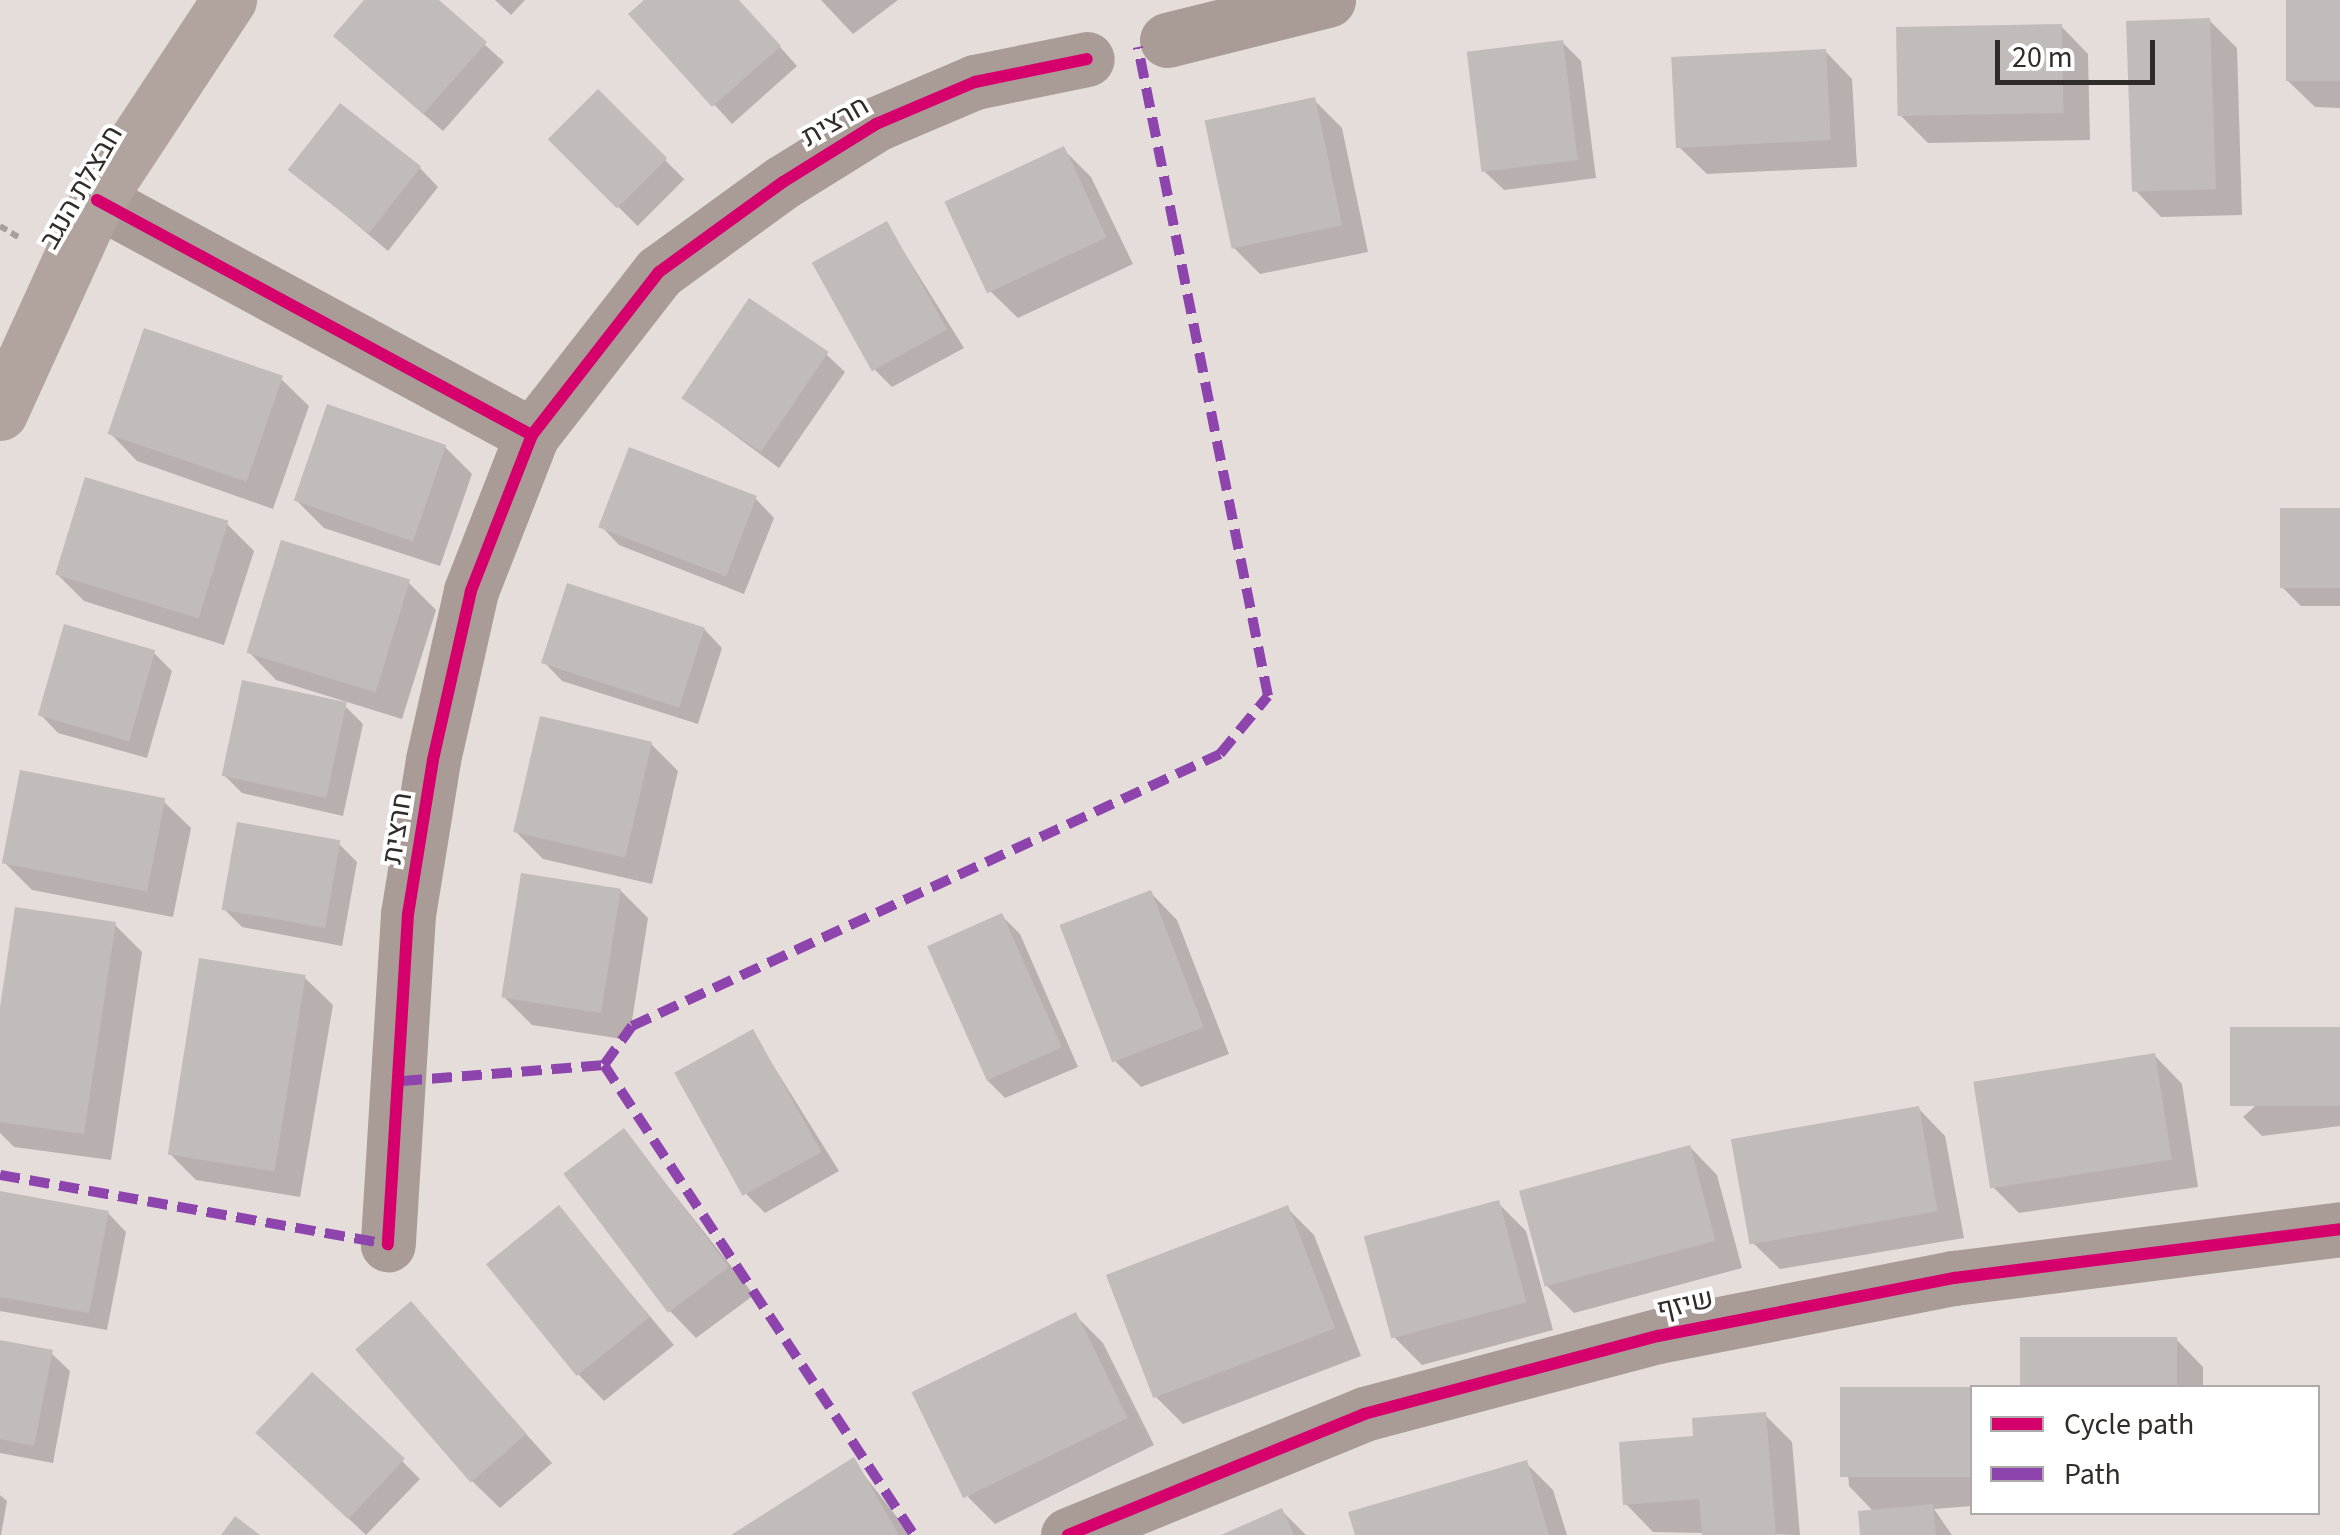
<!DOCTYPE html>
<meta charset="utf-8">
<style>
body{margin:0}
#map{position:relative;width:2340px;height:1535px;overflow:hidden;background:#e5ddda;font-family:"Source Sans 3",Heebo,sans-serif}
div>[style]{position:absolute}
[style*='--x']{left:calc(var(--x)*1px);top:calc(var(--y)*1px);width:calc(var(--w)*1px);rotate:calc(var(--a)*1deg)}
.shadow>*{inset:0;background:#0003;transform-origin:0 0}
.building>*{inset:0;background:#c1bbb9;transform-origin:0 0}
.path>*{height:6px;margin-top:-3px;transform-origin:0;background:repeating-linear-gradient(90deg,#a89e9a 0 8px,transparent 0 13px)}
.street>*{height:55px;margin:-27.5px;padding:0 27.5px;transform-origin:27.5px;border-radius:27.5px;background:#a99c97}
.secondary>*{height:55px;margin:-27.5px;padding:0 27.5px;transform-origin:27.5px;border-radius:27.5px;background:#b1a49e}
.quiet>*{height:10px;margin-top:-5px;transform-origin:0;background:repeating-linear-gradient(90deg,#8e44ad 0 20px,transparent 0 30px)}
.cycleway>*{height:12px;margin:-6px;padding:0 6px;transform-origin:6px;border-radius:6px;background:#d6006c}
span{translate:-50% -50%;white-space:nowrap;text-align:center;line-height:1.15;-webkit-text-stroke:8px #fff;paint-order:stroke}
.street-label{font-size:28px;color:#312b29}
.legend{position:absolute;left:1970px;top:1385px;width:350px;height:130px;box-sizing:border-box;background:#fff;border:2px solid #adaaa9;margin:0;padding:12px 18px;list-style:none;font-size:30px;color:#312b29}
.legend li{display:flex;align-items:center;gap:20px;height:50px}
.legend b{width:50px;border:2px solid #adaaa9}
.scale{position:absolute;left:1995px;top:40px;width:160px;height:45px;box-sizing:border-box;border:5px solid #312b29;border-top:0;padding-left:12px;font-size:30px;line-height:35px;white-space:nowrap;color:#312b29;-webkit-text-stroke:8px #fff;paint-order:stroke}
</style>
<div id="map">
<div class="shadow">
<div style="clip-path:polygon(368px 0,435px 0,504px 62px,443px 131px,355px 55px)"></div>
<div style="clip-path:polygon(495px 0,525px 0,511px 15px)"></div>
<div style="clip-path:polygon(648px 0,738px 0,797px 66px,732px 124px,632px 14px)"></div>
<div style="clip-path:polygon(821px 0,898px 0,853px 34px)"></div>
<div style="clip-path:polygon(2289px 0,2340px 0,2340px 108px,2315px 107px,2287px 80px)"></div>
<div style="clip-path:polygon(2209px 20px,2237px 48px,2242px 215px,2161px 217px,2134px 189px)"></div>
<div style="clip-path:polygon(2061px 26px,2088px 54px,2090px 140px,1928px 143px,1901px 116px)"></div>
<div style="clip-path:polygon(1562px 42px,1581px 61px,1596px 178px,1504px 190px,1485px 172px)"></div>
<div style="clip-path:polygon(1825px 51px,1852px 79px,1857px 167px,1707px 174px,1679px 147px)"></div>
<div style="left:598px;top:93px;width:122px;height:66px;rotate:45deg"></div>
<div style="clip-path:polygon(1314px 100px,1342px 128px,1368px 252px,1260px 274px,1233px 247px)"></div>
<div style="clip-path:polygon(1063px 149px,1091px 177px,1133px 264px,1018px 318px,990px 291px,948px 203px)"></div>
<div style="clip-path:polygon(420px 168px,438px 187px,388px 251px,291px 169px)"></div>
<div style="clip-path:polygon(887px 225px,964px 348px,892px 387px,874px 369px)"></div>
<div style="clip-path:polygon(826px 354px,845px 372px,779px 468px,683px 397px)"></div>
<div style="clip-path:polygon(281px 379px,309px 406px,273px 509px,137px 461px,110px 433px)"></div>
<div style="clip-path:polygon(444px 446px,472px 474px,440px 566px,324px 528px,297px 501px)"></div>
<div style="clip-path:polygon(756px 499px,774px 518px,744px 594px,619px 545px,601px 526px)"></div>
<div style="clip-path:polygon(2340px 511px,2340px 606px,2301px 606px,2282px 587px)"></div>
<div style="clip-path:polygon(226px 523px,254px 551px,224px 645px,84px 601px,56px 573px)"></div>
<div style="clip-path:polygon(408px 582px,436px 610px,402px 719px,276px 680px,249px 652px)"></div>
<div style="clip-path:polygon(704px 629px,722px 648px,698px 724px,562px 681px,544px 662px)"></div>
<div style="clip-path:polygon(153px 652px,172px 671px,147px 758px,58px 733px,40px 714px)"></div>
<div style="clip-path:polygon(345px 706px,363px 724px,343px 816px,242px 793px,223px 774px)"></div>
<div style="clip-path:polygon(651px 744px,678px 771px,652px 884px,543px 859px,515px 831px)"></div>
<div style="clip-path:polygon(163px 801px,191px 828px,173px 917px,32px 890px,4px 862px)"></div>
<div style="clip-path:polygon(338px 843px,357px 862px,342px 946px,242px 927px,223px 908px)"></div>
<div style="clip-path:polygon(620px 890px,648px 918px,629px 1040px,532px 1025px,505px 998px)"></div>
<div style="clip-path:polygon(1150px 892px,1177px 920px,1229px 1054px,1141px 1087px,1114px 1060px)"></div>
<div style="clip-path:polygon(1002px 916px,1020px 934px,1078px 1067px,1005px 1098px,986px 1079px)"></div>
<div style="clip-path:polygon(115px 925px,142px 952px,111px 1160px,14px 1147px,0 1133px,0 1024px)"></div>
<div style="clip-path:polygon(305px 978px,333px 1005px,300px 1197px,196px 1180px,169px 1153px)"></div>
<div style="clip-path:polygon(2340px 1029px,2340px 1126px,2262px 1136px,2243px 1117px)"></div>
<div style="clip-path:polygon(753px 1033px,839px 1171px,765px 1213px,747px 1195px)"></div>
<div style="clip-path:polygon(2155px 1056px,2182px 1084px,2198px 1187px,2019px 1213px,1991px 1185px)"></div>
<div style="clip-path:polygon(1918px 1108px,1945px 1136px,1964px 1238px,1780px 1269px,1752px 1242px)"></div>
<div style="clip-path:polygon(624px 1131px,754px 1295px,696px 1338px,669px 1310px)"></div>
<div style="clip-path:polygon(1690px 1147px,1717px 1175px,1742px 1268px,1574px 1313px,1546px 1285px)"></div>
<div style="clip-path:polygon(0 1193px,108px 1213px,126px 1232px,107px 1330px,0 1311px)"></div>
<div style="clip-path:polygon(1498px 1203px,1526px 1231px,1553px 1330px,1422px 1365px,1394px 1337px)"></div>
<div style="clip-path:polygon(559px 1208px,674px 1345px,604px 1401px,577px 1373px)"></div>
<div style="clip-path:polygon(1287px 1208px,1314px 1235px,1361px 1356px,1183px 1424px,1156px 1397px)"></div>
<div style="clip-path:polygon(411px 1305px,552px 1463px,500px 1508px,472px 1481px)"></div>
<div style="clip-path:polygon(1075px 1315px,1103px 1343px,1154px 1445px,995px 1524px,968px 1497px)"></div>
<div style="clip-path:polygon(2176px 1339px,2203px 1367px,2203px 1388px,2022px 1388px)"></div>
<div style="clip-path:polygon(0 1343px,51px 1353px,70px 1371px,53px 1463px,0 1453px)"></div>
<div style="clip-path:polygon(1972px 1389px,1972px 1506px,1934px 1509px,1952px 1535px,1862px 1535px,1874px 1512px,1849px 1486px,1842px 1400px)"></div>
<div style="clip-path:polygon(1765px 1415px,1792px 1442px,1800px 1535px,1653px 1532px,1626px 1504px,1696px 1438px)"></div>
<div style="clip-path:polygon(277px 1451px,402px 1461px,420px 1479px,366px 1535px)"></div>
<div style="clip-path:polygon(853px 1461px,911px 1535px,736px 1535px)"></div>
<div style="clip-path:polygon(1526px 1463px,1553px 1490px,1567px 1535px,1358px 1535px)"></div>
<div style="clip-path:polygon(0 1495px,7px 1501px,1px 1535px,0 1535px)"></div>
<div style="clip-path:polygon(1282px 1511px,1306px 1535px,1227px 1535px)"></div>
</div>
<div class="building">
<div style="clip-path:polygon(364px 0,439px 0,487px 42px,423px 114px,333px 36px)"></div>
<div style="clip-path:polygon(644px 0,739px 0,781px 46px,712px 107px,628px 14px)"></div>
<div style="left:2286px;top:0;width:54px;height:81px"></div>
<div style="left:2210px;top:18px;width:171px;height:84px;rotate:88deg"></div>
<div style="left:2062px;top:24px;width:89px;height:166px;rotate:89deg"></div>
<div style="left:1563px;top:40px;width:121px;height:97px;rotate:83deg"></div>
<div style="left:1826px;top:49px;width:91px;height:155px;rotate:87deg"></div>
<div style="left:598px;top:89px;width:98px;height:71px;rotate:45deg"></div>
<div style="left:1315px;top:97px;width:131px;height:113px;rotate:78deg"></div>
<div style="left:340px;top:103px;width:103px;height:85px;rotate:38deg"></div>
<div style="left:1064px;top:146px;width:101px;height:132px;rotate:65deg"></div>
<div style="left:887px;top:221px;width:124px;height:86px;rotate:61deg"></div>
<div style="left:749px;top:298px;width:96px;height:121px;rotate:34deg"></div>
<div style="left:144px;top:328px;width:147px;height:112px;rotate:19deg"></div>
<div style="left:327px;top:404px;width:126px;height:102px;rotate:19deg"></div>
<div style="left:629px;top:447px;width:137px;height:86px;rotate:21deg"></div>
<div style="left:85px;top:477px;width:150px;height:102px;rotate:17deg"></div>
<div style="left:2280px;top:508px;width:60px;height:80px"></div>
<div style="left:281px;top:540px;width:135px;height:118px;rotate:17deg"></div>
<div style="left:567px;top:583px;width:145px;height:84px;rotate:18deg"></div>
<div style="left:64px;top:624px;width:95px;height:95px;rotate:16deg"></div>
<div style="left:242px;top:680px;width:107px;height:98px;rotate:12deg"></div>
<div style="left:540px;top:716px;width:115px;height:119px;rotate:13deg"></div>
<div style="left:20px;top:770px;width:148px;height:95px;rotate:11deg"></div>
<div style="left:237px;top:822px;width:105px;height:89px;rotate:10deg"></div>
<div style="left:521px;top:873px;width:101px;height:126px;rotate:9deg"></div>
<div style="left:1151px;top:890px;width:147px;height:98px;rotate:69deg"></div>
<div style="clip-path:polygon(15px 907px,116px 922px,84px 1134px,0 1122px,0 1007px)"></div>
<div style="left:1002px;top:913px;width:147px;height:82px;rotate:66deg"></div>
<div style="left:199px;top:958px;width:108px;height:199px;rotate:9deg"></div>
<div style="left:2340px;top:1027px;width:79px;height:110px;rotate:90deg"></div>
<div style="left:753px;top:1029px;width:141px;height:90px;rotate:61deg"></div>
<div style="left:2155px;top:1053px;width:108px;height:184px;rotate:81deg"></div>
<div style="left:1919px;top:1106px;width:107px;height:191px;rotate:80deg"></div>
<div style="left:624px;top:1128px;width:174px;height:76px;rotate:53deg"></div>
<div style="left:1690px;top:1145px;width:99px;height:177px;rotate:75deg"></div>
<div style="clip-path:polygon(0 1191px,109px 1211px,89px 1313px,0 1297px)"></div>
<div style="left:1499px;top:1200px;width:106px;height:140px;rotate:75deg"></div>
<div style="left:559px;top:1205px;width:144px;height:94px;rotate:51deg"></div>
<div style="left:1288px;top:1205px;width:132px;height:195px;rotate:69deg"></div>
<div style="left:411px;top:1301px;width:176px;height:74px;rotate:49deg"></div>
<div style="left:1076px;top:1312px;width:118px;height:183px;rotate:64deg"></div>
<div style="left:2020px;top:1337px;width:157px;height:51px"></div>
<div style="clip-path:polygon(0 1340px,53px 1350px,34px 1446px,0 1439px)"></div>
<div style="left:312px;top:1372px;width:127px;height:83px;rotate:43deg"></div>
<div style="left:1972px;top:1387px;width:90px;height:132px;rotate:90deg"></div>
<div style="clip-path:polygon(1766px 1412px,1776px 1535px,1702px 1535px,1699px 1499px,1623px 1505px,1619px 1442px,1693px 1436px,1692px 1418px)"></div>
<div style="clip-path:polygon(854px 1457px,899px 1535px,731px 1535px)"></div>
<div style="clip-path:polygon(1527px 1460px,1549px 1535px,1355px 1535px,1348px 1512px)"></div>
<div style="clip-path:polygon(1933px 1504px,1936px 1535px,1860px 1535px,1858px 1511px)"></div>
<div style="clip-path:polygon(1282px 1508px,1294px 1535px,1221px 1535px)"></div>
<div style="clip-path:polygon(235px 1516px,260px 1535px,221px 1535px)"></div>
</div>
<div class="path">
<div style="--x:0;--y:226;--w:23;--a:31"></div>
</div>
<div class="street">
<div style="--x:1167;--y:40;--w:166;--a:-14"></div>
<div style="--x:97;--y:200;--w:494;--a:28.4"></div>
<div style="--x:532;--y:435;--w:168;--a:111.4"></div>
<div style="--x:471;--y:591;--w:173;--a:102.7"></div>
<div style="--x:433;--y:760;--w:156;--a:99.2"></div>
<div style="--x:408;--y:914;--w:331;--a:93.5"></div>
<div style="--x:532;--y:435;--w:207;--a:-52.1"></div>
<div style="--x:659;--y:272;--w:153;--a:-36"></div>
<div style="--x:783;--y:182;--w:110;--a:-31.9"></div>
<div style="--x:876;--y:124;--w:108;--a:-23"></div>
<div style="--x:975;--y:82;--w:114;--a:-11.6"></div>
<div style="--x:1068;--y:1535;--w:320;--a:-22.2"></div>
<div style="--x:1364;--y:1414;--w:304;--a:-14.9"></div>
<div style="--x:1658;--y:1336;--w:302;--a:-11.1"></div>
<div style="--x:1954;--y:1278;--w:389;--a:-7.2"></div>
</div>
<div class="secondary">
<div style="--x:0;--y:413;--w:234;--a:-65.5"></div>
<div style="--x:97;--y:200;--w:240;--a:-56.6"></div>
</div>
<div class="quiet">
<div style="--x:604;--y:1065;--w:48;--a:-54.3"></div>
<div style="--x:632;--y:1026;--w:648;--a:-24.82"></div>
<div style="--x:1220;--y:754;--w:75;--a:-50.4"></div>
<div style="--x:1268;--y:696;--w:662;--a:-101.33"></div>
<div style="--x:402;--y:1081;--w:203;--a:-4.5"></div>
<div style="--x:604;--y:1065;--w:563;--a:56.59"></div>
<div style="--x:0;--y:1175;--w:394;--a:10.1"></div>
</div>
<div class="cycleway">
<div style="--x:97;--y:200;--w:494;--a:28.4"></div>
<div style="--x:532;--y:435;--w:168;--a:111.4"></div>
<div style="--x:471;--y:591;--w:173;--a:102.7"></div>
<div style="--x:433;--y:760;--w:156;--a:99.2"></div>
<div style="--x:408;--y:914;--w:331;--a:93.5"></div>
<div style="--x:532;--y:435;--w:207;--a:-52.1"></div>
<div style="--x:659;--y:272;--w:153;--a:-36"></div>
<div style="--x:783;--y:182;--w:110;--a:-31.9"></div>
<div style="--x:876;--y:124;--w:108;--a:-23"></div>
<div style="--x:975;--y:82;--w:114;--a:-11.6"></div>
<div style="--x:1068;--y:1535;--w:320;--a:-22.2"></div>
<div style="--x:1364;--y:1414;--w:304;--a:-14.9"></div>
<div style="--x:1658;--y:1336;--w:302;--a:-11.1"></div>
<div style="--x:1954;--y:1278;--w:389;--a:-7.2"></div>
</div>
<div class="street-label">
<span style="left:835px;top:121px;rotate:-30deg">חרצית</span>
<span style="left:81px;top:187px;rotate:-60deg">חבצלת הנגב</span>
<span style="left:397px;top:828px;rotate:-81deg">חרצית</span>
<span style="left:1685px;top:1304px;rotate:-13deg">שיזף</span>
</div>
<ul class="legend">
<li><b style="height:12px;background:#d6006c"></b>Cycle path</li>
<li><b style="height:12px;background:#8e44ad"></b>Path</li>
</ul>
<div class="scale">20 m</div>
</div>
